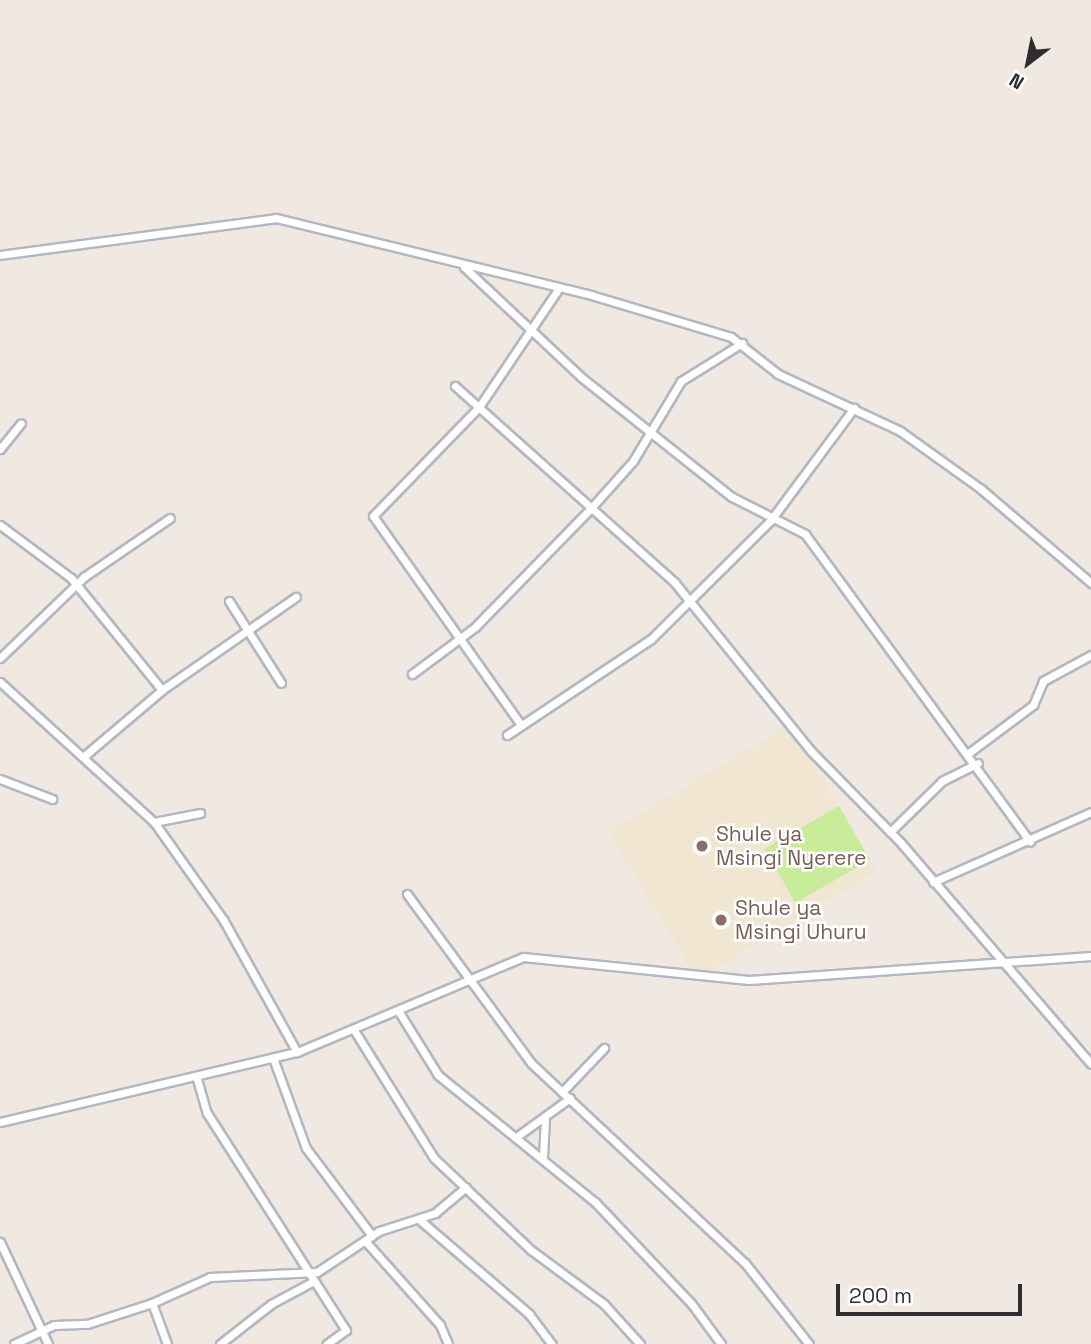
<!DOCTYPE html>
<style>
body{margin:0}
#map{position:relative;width:1091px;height:1344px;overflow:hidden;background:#efe9e1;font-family:"Space Grotesk",sans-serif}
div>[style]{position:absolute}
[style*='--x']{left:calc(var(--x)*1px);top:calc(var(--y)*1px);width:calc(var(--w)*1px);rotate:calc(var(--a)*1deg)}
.education>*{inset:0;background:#f0e6d1;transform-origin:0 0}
.pitch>*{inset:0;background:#c9ec9a;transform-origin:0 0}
.roads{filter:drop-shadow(2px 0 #b4b7c1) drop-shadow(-2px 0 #b4b7c1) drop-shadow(0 2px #b4b7c1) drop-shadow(0 -2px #b4b7c1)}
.minor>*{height:7px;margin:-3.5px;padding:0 3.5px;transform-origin:3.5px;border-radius:3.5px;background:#fff}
.dots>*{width:19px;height:19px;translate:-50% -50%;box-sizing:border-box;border:4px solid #fff;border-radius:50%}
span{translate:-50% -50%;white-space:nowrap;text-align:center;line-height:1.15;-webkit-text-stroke:5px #fff;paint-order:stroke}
.education-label{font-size:21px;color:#785e54}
.left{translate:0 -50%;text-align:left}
.north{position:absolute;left:993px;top:28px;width:70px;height:70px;-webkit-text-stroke:5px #fff;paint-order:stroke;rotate:212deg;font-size:19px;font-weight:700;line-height:28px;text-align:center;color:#2e2e2e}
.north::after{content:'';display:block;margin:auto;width:24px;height:32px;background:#2e2e2e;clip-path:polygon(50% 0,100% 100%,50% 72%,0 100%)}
.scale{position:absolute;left:836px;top:1284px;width:186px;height:32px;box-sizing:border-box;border:4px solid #2e2e2e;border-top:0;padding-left:9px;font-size:21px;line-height:24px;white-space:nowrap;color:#2e2e2e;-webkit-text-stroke:5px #fff;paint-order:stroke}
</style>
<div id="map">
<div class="education">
<div style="left:789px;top:724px;width:172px;height:210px;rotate:59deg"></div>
</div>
<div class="pitch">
<div style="left:839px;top:806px;width:62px;height:86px;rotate:60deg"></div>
</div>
<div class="roads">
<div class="minor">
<div style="--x:0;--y:255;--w:278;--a:-7.6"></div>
<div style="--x:276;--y:218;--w:324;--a:13.7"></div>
<div style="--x:591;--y:295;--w:146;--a:16.7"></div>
<div style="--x:731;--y:337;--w:60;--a:38.2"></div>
<div style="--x:778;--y:374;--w:135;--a:25"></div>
<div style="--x:900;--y:431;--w:100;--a:35.6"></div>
<div style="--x:981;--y:489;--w:145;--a:40.5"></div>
<div style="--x:464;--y:267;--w:161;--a:43.2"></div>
<div style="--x:581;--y:377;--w:193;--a:38.5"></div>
<div style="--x:732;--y:497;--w:82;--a:26.9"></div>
<div style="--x:805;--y:534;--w:381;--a:53.8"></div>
<div style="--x:455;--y:386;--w:295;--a:41.8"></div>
<div style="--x:675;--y:583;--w:216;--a:51"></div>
<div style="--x:811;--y:751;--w:129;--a:45.6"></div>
<div style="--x:901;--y:843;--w:291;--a:49.3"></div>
<div style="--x:0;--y:449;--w:33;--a:-51"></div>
<div style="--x:0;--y:525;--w:89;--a:36.7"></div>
<div style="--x:71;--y:578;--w:144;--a:50.9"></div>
<div style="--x:229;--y:601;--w:97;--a:57.6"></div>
<div style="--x:0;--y:658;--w:117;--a:-44"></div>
<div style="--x:84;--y:577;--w:104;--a:-34.5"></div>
<div style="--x:412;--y:674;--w:79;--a:-36.7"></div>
<div style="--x:475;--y:627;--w:168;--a:-45.7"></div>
<div style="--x:592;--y:507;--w:62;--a:-48.3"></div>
<div style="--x:633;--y:461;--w:93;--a:-59"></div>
<div style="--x:681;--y:381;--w:72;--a:-31.9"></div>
<div style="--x:0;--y:682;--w:208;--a:42.3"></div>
<div style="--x:154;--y:822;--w:121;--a:54.7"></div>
<div style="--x:224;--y:921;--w:150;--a:60.9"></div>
<div style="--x:521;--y:725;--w:256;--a:-125.3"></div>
<div style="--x:373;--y:516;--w:152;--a:-45.8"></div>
<div style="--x:479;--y:407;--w:143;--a:-56.1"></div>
<div style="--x:507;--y:735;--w:173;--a:-33.7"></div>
<div style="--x:651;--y:639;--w:168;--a:-44.8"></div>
<div style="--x:770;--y:521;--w:141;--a:-53.4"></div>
<div style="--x:970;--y:752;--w:79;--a:-36.7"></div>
<div style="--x:1033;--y:705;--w:26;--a:-67"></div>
<div style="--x:1043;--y:681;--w:55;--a:-28.4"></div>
<div style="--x:83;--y:757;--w:104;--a:-40.3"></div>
<div style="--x:162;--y:690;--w:163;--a:-34.8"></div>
<div style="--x:0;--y:779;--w:56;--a:21"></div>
<div style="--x:154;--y:822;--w:47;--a:-11.1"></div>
<div style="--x:890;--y:832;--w:73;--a:-44.4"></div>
<div style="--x:942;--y:781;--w:40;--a:-26.6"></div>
<div style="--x:933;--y:882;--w:173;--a:-23.9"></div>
<div style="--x:407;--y:894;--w:210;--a:53.7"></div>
<div style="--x:531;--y:1063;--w:293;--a:43.1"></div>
<div style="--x:745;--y:1263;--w:103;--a:51.7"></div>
<div style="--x:399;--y:1012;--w:74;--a:58.2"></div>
<div style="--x:438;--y:1075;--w:202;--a:39"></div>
<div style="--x:595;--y:1202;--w:139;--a:46.5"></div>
<div style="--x:691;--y:1303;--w:51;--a:53.8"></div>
<div style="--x:354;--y:1030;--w:151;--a:58"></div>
<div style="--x:434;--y:1158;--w:134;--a:43.5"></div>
<div style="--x:531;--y:1250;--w:91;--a:36.5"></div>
<div style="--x:604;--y:1304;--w:54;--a:48"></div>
<div style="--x:273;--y:1058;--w:96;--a:69.9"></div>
<div style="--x:306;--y:1148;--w:110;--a:53.1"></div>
<div style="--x:197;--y:1079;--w:35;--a:74"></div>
<div style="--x:207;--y:1113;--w:258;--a:57.4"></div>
<div style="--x:346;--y:1330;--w:24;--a:144"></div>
<div style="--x:562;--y:1092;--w:61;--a:-46.3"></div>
<div style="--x:0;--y:1122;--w:305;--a:-13.3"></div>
<div style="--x:297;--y:1052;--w:245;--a:-22.8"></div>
<div style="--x:523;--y:957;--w:227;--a:5.8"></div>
<div style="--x:749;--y:980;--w:343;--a:-4"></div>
<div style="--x:519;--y:1135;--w:63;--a:-36"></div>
<div style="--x:543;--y:1157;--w:37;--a:-87"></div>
<div style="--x:421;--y:1221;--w:143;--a:40.7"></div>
<div style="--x:529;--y:1314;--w:38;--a:53"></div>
<div style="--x:0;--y:1242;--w:113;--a:64.8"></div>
<div style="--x:367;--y:1243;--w:110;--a:48.3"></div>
<div style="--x:440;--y:1325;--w:21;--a:67"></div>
<div style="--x:152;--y:1303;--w:44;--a:69.9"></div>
<div style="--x:14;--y:1344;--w:44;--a:-25.4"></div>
<div style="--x:54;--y:1325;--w:33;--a:-2"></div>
<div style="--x:87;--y:1324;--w:68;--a:-17.9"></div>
<div style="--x:152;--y:1303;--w:64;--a:-24.1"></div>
<div style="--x:210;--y:1277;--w:107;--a:-2.7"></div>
<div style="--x:317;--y:1272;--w:74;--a:-33.5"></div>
<div style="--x:379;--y:1231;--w:59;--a:-17.8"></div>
<div style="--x:435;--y:1213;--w:40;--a:-40"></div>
<div style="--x:220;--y:1344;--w:65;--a:-38.1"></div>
<div style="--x:271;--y:1304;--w:47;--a:-28.2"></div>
</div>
</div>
<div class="dots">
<div style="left:702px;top:846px;background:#8d6e63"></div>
<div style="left:721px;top:920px;background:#8d6e63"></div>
</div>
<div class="education-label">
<span class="left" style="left:716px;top:846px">Shule ya<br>Msingi Nyerere</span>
<span class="left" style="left:735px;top:920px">Shule ya<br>Msingi Uhuru</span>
</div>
<div class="north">N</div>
<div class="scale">200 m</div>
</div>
